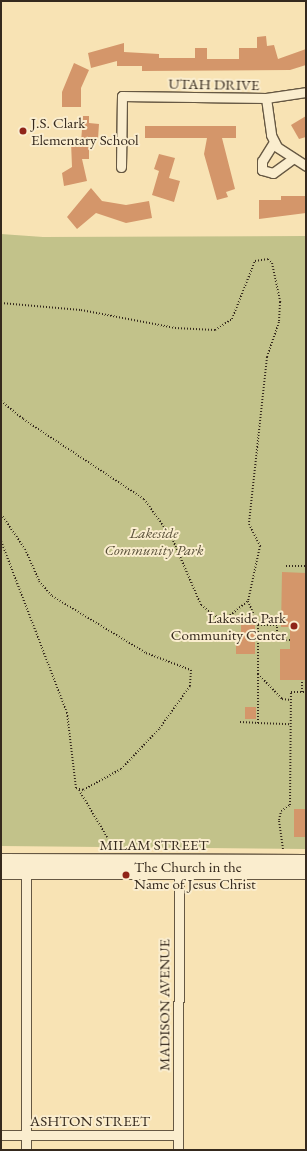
<!DOCTYPE html>
<style>
body{margin:0}
#map{position:relative;width:307px;height:1151px;overflow:hidden;background:#f8e3b4;font-family:"EB Garamond",serif}
div>[style]{position:absolute}
[style*='--x']{left:calc(var(--x)*1px);top:calc(var(--y)*1px);width:calc(var(--w)*1px);rotate:calc(var(--a)*1deg)}
.green>*{inset:0;background:#c2c28a}
.building>*{inset:0;background:#d4966a;transform-origin:0 0}
.path>*{height:2px;margin-top:-1px;transform-origin:0;background:repeating-linear-gradient(90deg,#35291d 0 1px,transparent 0 3px)}
.roads{filter:drop-shadow(1px 0 #665843) drop-shadow(-1px 0 #665843) drop-shadow(0 1px #665843) drop-shadow(0 -1px #665843)}
.street>*{height:9px;margin:-4.5px;padding:0 4.5px;transform-origin:4.5px;border-radius:4.5px;background:#faedce}
.secondary>*{height:13px;margin:-6.5px;padding:0 6.5px;transform-origin:6.5px;border-radius:6.5px;background:#faedce}
.dots>*{width:11px;height:11px;translate:-50% -50%;box-sizing:border-box;border:2px solid #faedce;border-radius:50%}
span{translate:-50% -50%;white-space:nowrap;text-align:center;line-height:1.15;-webkit-text-stroke:4px #faedce;paint-order:stroke}
.street-label{font-size:15px;color:#35291d}
.poi-label{font-size:15px;color:#35291d}
.left{translate:0 -50%;text-align:left}
.right{translate:-100% -50%;text-align:right}
.park-label{font-size:15px;color:#584f38;font-style:italic}
.frame{position:absolute;inset:0;border:2px solid #35291d;pointer-events:none}
</style>
<div id="map">
<div class="green">
<div style="clip-path:polygon(1px 234px,43px 237px,306px 236px,306px 849px,1px 846px)"></div>
</div>
<div class="building">
<div style="clip-path:polygon(266px 36px,267px 46px,274px 45px,278px 59px,306px 49px,306px 65px,290px 70px,142px 71px,142px 66px,117px 66px,117px 61px,91px 68px,88px 53px,124px 43px,124px 52px,159px 54px,159px 58px,195px 58px,195px 48px,207px 48px,207px 59px,239px 59px,239px 48px,257px 48px,257px 37px)"></div>
<div style="clip-path:polygon(74px 63px,89px 70px,81px 88px,81px 107px,62px 107px,62px 92px)"></div>
<div style="clip-path:polygon(83px 116px,89px 116px,89px 123px,99px 124px,98px 139px,89px 139px,89px 159px,82px 159px,87px 181px,64px 186px,62px 173px,72px 167px,71px 142px,81px 142px)"></div>
<div style="clip-path:polygon(306px 116px,306px 137px,299px 139px,291px 125px)"></div>
<div style="clip-path:polygon(145px 126px,236px 126px,236px 138px,222px 138px,235px 189px,226px 192px,228px 197px,217px 200px,204px 154px,207px 138px,145px 138px)"></div>
<div style="clip-path:polygon(159px 154px,175px 158px,169px 178px,180px 181px,174px 202px,152px 195px,159px 171px,154px 169px)"></div>
<div style="clip-path:polygon(91px 188px,102px 201px,126px 205px,149px 201px,152px 218px,126px 223px,96px 213px,77px 229px,67px 217px)"></div>
<div style="clip-path:polygon(281px 196px,306px 196px,306px 213px,259px 219px,259px 200px,281px 200px)"></div>
<div style="clip-path:polygon(282px 572px,306px 573px,306px 680px,280px 680px,280px 649px,290px 649px,290px 627px,281px 627px)"></div>
<div style="clip-path:polygon(241px 624px,255px 625px,255px 654px,236px 654px,236px 635px,241px 635px)"></div>
<div style="left:245px;top:707px;width:11px;height:12px"></div>
<div style="left:294px;top:809px;width:12px;height:28px"></div>
</div>
<div class="path">
<div style="--x:1;--y:303;--w:80;--a:5"></div>
<div style="--x:81;--y:310;--w:96;--a:10.8"></div>
<div style="--x:175;--y:328;--w:40;--a:2.9"></div>
<div style="--x:215;--y:330;--w:20;--a:-33"></div>
<div style="--x:232;--y:319;--w:62;--a:-68.4"></div>
<div style="--x:255;--y:261;--w:13;--a:-9"></div>
<div style="--x:268;--y:259;--w:6;--a:45"></div>
<div style="--x:272;--y:263;--w:40;--a:78"></div>
<div style="--x:280;--y:302;--w:20;--a:93"></div>
<div style="--x:279;--y:322;--w:37;--a:109"></div>
<div style="--x:267;--y:357;--w:168;--a:96.2"></div>
<div style="--x:249;--y:524;--w:25;--a:63"></div>
<div style="--x:260;--y:546;--w:56;--a:102.3"></div>
<div style="--x:248;--y:601;--w:26;--a:67"></div>
<div style="--x:1;--y:401;--w:28;--a:39"></div>
<div style="--x:23;--y:419;--w:145;--a:33.5"></div>
<div style="--x:144;--y:499;--w:48;--a:54.3"></div>
<div style="--x:172;--y:538;--w:73;--a:66.6"></div>
<div style="--x:201;--y:605;--w:26;--a:37"></div>
<div style="--x:222;--y:621;--w:35;--a:3"></div>
<div style="--x:1;--y:514;--w:42;--a:55.6"></div>
<div style="--x:25;--y:549;--w:35;--a:66"></div>
<div style="--x:39;--y:581;--w:20;--a:49"></div>
<div style="--x:52;--y:596;--w:110;--a:31.2"></div>
<div style="--x:146;--y:653;--w:48;--a:20.7"></div>
<div style="--x:191;--y:670;--w:16;--a:94"></div>
<div style="--x:190;--y:686;--w:53;--a:125.8"></div>
<div style="--x:159;--y:729;--w:55;--a:133.5"></div>
<div style="--x:121;--y:769;--w:43;--a:151.1"></div>
<div style="--x:83;--y:790;--w:7;--a:-164"></div>
<div style="--x:76;--y:788;--w:76;--a:-96.8"></div>
<div style="--x:67;--y:713;--w:184;--a:-111"></div>
<div style="--x:286;--y:566;--w:20;--a:0"></div>
<div style="--x:223;--y:621;--w:32;--a:-39"></div>
<div style="--x:290;--y:640;--w:13;--a:180"></div>
<div style="--x:277;--y:640;--w:15;--a:-90"></div>
<div style="--x:277;--y:625;--w:19;--a:180"></div>
<div style="--x:258;--y:625;--w:49;--a:90"></div>
<div style="--x:258;--y:674;--w:35;--a:46"></div>
<div style="--x:282;--y:699;--w:9;--a:6"></div>
<div style="--x:258;--y:674;--w:49;--a:90"></div>
<div style="--x:258;--y:723;--w:33;--a:2"></div>
<div style="--x:302;--y:692;--w:12;--a:-90"></div>
<div style="--x:240;--y:722;--w:18;--a:3"></div>
<div style="--x:79;--y:790;--w:55;--a:59.2"></div>
<div style="--x:283;--y:849;--w:29;--a:-98"></div>
<div style="--x:279;--y:820;--w:9;--a:-77"></div>
<div style="--x:281;--y:811;--w:11;--a:-34"></div>
<div style="--x:290;--y:805;--w:113;--a:-89.5"></div>
<div style="--x:291;--y:692;--w:15;--a:0"></div>
</div>
<div class="roads">
<div class="street">
<div style="--x:266;--y:98;--w:37;--a:82"></div>
<div style="--x:271;--y:135;--w:13;--a:63"></div>
<div style="--x:277;--y:147;--w:35;--a:33"></div>
<div style="--x:274;--y:142;--w:22;--a:122"></div>
<div style="--x:262;--y:161;--w:9;--a:90"></div>
<div style="--x:262;--y:170;--w:11;--a:15"></div>
<div style="--x:273;--y:173;--w:24;--a:-36"></div>
<div style="--x:121;--y:167;--w:71;--a:-89.2"></div>
<div style="--x:122;--y:96;--w:144;--a:0.8"></div>
<div style="--x:266;--y:98;--w:40;--a:-8.5"></div>
<div style="--x:26;--y:868;--w:282;--a:90"></div>
<div style="--x:1;--y:1135;--w:177;--a:0"></div>
<div style="--x:178;--y:1150;--w:284;--a:-89.8"></div>
</div>
<div class="secondary">
<div style="--x:1;--y:860;--w:305;--a:0.2"></div>
<div style="--x:1;--y:872;--w:305;--a:0"></div>
</div>
</div>
<div class="dots">
<div style="left:23px;top:131px;background:#8f2418"></div>
<div style="left:294px;top:626px;background:#8f2418"></div>
<div style="left:126px;top:875px;background:#8f2418"></div>
</div>
<div class="street-label">
<span style="left:214px;top:84px;rotate:1deg">UTAH DRIVE</span>
<span style="left:154px;top:845px">MILAM STREET</span>
<span style="left:164px;top:1005px;rotate:-90deg">MADISON AVENUE</span>
<span style="left:90px;top:1121px">ASHTON STREET</span>
</div>
<div class="poi-label">
<span class="left" style="left:31px;top:131px">J.S. Clark<br>Elementary School</span>
<span class="right" style="left:286px;top:626px">Lakeside Park<br>Community Center</span>
<span class="left" style="left:134px;top:875px">The Church in the<br>Name of Jesus Christ</span>
</div>
<div class="park-label">
<span style="left:154px;top:541px">Lakeside<br>Community Park</span>
</div>
<div class="frame"></div>
</div>
